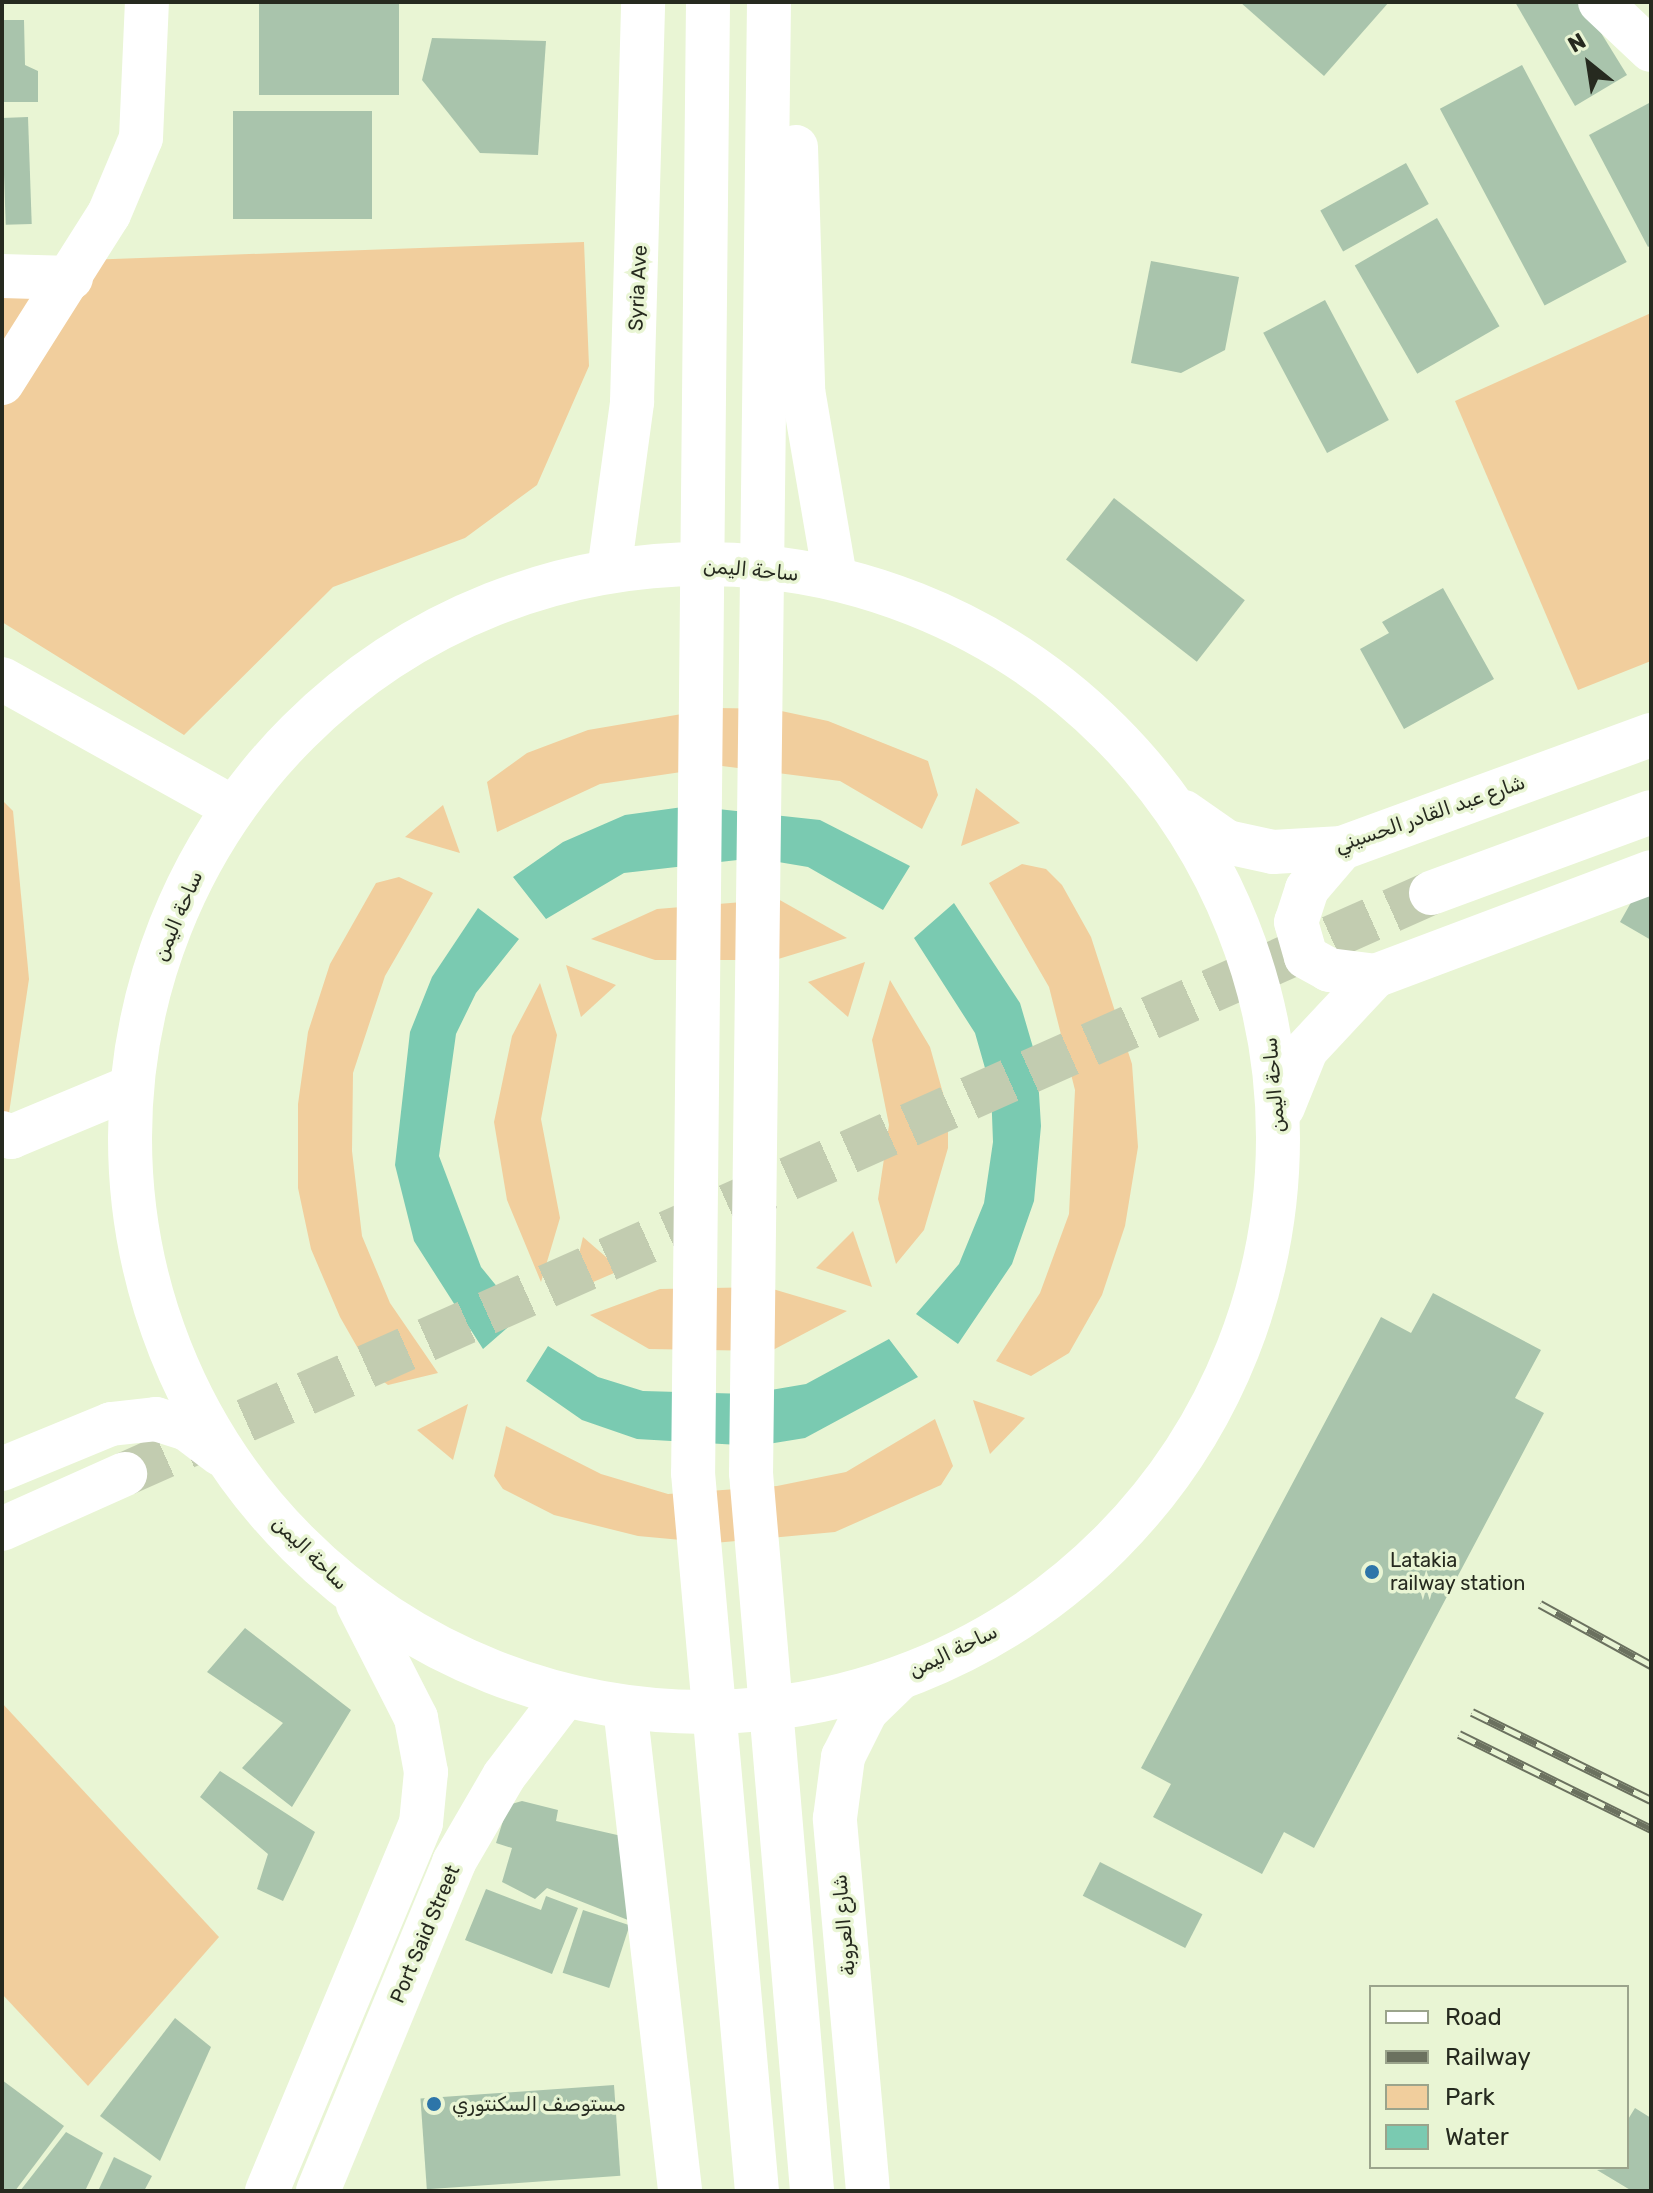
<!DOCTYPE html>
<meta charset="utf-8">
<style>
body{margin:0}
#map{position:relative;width:1653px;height:2193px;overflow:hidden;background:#e9f5d4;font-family:Rubik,Cairo,sans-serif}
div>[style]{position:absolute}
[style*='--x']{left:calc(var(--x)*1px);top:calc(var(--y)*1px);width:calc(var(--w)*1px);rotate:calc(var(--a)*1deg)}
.green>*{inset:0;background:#f1ce9d}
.water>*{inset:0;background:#7acab1}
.building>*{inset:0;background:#a9c4ac;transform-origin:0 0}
.major-tunnel>*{height:44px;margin-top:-22px;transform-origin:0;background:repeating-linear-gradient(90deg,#c2ccb0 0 44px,transparent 0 66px)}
.minor>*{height:44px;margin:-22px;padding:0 22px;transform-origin:22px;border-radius:22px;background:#fff}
.major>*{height:44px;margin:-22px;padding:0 22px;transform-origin:22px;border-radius:22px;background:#fff}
.major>.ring{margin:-22px;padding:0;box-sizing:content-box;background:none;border:44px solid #fff;border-radius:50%}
.rail>*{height:9px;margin-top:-4.5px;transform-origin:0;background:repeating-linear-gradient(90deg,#e9f5d4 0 18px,#6b715f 0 36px);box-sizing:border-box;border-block:2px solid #6b715f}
.dots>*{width:22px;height:22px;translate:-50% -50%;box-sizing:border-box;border:4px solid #e9f5d4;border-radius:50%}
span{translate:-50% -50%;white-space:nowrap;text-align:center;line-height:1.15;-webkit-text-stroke:7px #e9f5d4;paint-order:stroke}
.street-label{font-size:20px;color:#262a1f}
.poi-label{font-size:20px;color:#262a1f}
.left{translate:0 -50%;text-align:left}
.frame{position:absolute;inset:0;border:4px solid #262a1f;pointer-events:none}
.legend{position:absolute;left:1369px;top:1985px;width:260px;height:184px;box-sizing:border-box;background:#e9f5d4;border:2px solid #9ba48c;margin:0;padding:10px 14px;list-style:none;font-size:24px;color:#262a1f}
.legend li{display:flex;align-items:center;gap:16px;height:40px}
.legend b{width:40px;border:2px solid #9ba48c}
.north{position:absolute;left:1549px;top:24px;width:80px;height:80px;-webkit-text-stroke:6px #e9f5d4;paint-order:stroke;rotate:330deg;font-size:22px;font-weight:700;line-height:32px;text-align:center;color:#262a1f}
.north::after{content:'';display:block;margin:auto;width:28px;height:36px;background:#262a1f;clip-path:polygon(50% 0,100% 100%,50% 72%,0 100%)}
</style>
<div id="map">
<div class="green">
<div style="clip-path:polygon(584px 242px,589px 366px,537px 485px,465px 538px,333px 587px,184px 735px,2px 622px,2px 263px)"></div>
<div style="clip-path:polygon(1651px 313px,1651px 661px,1578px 690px,1455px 401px)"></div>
<div style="clip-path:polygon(717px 708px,772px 709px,828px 721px,928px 761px,938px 795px,922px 829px,840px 781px,722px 766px,600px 784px,497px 832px,487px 782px,527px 753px,588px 730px)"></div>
<div style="clip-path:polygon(976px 788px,1020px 823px,961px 846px)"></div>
<div style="clip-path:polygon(2px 800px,13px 811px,29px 979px,2px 1160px)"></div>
<div style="clip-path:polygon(443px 805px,460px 853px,405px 837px)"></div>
<div style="clip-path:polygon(1022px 864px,1046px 869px,1062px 885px,1091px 937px,1132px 1064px,1138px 1147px,1125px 1226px,1102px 1295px,1069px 1353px,1031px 1376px,996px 1361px,1040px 1293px,1069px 1214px,1075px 1090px,1049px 987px,989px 883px)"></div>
<div style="clip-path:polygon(399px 877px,433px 893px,385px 976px,353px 1073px,352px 1151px,362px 1236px,390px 1303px,438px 1373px,388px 1385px,372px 1373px,340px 1317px,311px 1249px,298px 1188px,298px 1104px,308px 1032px,330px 964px,376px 883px)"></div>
<div style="clip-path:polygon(778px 899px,847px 938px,775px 960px,655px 960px,591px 939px,657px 909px)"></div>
<div style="clip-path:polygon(865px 962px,848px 1017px,808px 982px)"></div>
<div style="clip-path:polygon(566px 965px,616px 985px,581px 1017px)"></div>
<div style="clip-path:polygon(890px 980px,930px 1047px,948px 1111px,948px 1148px,924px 1230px,896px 1264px,878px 1199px,889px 1125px,872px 1040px)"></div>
<div style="clip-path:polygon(540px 983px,557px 1035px,541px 1119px,560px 1218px,541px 1282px,507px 1200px,494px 1122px,512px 1036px)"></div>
<div style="clip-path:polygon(853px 1231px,872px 1287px,816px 1268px)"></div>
<div style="clip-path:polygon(583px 1237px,621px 1270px,570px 1292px)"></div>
<div style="clip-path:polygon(766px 1287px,847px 1311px,771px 1351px,649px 1349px,590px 1315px,660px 1289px)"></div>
<div style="clip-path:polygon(973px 1400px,1025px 1418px,990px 1454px)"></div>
<div style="clip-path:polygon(468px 1404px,453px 1460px,417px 1430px)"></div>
<div style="clip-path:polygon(935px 1419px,953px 1466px,941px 1485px,835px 1532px,714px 1543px,638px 1536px,554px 1515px,503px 1489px,494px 1476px,506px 1426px,601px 1474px,668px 1494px,777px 1486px,846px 1472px)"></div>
<div style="clip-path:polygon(2px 1703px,219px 1937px,88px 2086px,2px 1994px)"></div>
</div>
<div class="water">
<div style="clip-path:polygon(690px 806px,820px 820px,910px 866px,883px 910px,808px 867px,755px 858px,624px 873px,546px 919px,513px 877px,563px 842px,625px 815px)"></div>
<div style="clip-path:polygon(954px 903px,1020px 1003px,1037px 1061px,1041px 1126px,1034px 1201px,1012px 1264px,958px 1344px,916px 1314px,959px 1264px,984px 1203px,993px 1142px,991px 1089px,975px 1033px,914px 938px)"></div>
<div style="clip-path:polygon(478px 908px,519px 939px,476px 993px,456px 1034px,439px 1156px,481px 1267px,521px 1316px,483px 1349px,414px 1241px,395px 1165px,410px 1032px,432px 977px)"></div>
<div style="clip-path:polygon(889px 1339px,918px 1377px,805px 1438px,756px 1446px,637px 1439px,582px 1420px,526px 1381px,548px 1346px,598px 1377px,643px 1391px,748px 1394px,806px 1384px)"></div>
</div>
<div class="building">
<div style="left:259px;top:2px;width:140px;height:93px"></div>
<div style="clip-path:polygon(1240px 2px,1389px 2px,1324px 76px)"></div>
<div style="clip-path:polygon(1515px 2px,1582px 2px,1627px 75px,1575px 106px)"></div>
<div style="clip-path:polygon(2px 20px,24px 20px,25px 65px,38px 71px,38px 102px,2px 102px)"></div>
<div style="clip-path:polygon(432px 38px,546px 41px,538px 155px,480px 153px,422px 80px)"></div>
<div style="left:1522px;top:65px;width:223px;height:93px;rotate:62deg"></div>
<div style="clip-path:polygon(1651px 102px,1651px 245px,1648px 247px,1589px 135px)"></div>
<div style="left:233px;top:111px;width:139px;height:108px"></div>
<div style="left:28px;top:117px;width:107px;height:26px;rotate:88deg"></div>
<div style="left:1406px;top:163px;width:47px;height:98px;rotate:61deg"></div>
<div style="left:1437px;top:218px;width:125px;height:95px;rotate:60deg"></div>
<div style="clip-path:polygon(1151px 261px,1239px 277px,1225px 350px,1181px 373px,1131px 363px)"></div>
<div style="left:1325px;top:300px;width:136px;height:70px;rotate:62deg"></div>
<div style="left:1114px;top:498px;width:166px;height:78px;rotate:38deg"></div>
<div style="clip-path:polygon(1443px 588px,1494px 679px,1404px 729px,1360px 649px,1389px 633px,1382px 622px)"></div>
<div style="clip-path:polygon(1638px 890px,1651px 897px,1651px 940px,1620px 922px)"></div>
<div style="clip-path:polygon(1433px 1293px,1541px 1350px,1515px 1398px,1544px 1413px,1314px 1848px,1284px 1832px,1262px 1874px,1153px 1817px,1171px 1784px,1141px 1768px,1381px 1317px,1411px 1333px)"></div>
<div style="clip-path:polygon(245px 1628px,351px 1710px,292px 1807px,242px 1768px,283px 1723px,207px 1672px)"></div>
<div style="clip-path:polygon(220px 1771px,315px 1832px,283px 1901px,257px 1889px,268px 1854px,200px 1797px)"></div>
<div style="clip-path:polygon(522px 1801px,558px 1810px,556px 1821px,626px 1837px,638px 1924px,547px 1888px,535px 1899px,502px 1882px,512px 1848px,496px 1843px,508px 1805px)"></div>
<div style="left:1100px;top:1862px;width:115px;height:38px;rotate:27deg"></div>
<div style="clip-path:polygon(486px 1889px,541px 1910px,546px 1896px,578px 1908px,552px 1974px,465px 1940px)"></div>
<div style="left:583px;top:1910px;width:49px;height:66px;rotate:18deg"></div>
<div style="clip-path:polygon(175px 2018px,211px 2047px,160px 2161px,100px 2116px)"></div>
<div style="clip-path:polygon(2px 2080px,64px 2126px,15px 2191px,2px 2191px)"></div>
<div style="left:614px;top:2085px;width:91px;height:194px;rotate:86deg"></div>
<div style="clip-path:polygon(1635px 2108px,1651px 2118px,1651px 2191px,1632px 2191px,1597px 2170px,1627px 2167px,1627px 2121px)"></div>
<div style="clip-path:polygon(66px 2132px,103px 2153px,85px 2191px,20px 2191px)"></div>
<div style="clip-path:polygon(114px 2157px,152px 2176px,144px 2191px,98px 2191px)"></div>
</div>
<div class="major-tunnel">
<div style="--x:125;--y:1474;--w:1429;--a:-23.98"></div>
</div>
<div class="minor">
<div style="--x:1600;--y:2;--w:70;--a:43.3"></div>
<div style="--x:2;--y:276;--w:69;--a:1.7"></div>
<div style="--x:2;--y:383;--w:200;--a:-57.7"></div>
<div style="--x:109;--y:214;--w:82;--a:-67.2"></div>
<div style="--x:141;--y:138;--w:136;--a:-87.5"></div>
<div style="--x:2;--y:679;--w:265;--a:29.1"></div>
<div style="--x:2;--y:1133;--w:10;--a:24"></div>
<div style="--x:11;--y:1137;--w:130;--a:-22.6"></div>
</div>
<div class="major">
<div style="--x:708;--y:2;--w:1471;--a:90.58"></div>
<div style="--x:693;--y:1473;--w:721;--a:84.91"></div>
<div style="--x:769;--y:2;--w:1471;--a:90.7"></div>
<div style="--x:751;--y:1473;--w:721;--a:85.14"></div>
<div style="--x:796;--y:147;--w:243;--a:88.3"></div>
<div style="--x:803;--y:390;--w:191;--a:80.3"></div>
<div class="ring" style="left:130px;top:564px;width:1104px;height:1104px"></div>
<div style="--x:609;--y:571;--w:171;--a:-82.2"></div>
<div style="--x:632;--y:402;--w:400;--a:-88.4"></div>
<div style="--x:1184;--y:812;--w:52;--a:34.9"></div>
<div style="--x:1227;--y:842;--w:47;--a:12.3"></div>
<div style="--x:1273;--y:852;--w:69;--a:-3.3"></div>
<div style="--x:1342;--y:848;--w:329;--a:-20.1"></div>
<div style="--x:1342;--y:848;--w:54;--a:130.5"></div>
<div style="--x:1307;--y:889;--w:35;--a:108"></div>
<div style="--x:1296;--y:922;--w:36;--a:74"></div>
<div style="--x:1306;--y:957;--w:26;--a:29"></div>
<div style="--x:1329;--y:970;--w:46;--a:7.4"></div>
<div style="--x:1431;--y:893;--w:234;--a:-20.2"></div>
<div style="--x:1283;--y:1107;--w:61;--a:-68"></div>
<div style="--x:1306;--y:1050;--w:101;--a:-47"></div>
<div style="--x:1375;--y:976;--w:295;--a:-20.6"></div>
<div style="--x:2;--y:1469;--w:118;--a:-22.4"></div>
<div style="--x:111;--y:1424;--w:45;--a:-6.3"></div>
<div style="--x:156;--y:1419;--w:33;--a:18"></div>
<div style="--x:187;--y:1429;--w:41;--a:37.1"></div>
<div style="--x:2;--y:1529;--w:135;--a:-24.1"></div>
<div style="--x:625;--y:1707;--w:487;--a:83.5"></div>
<div style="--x:267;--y:2191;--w:399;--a:-67.3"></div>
<div style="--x:421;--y:1823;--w:51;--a:-84.4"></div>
<div style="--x:426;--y:1772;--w:55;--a:-100.5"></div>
<div style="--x:416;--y:1718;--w:128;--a:-117"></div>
<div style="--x:318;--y:2191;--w:356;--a:-67.5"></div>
<div style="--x:454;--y:1862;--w:99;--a:-59.8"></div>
<div style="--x:504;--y:1776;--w:101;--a:-52.7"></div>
<div style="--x:868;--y:2191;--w:374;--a:-95.1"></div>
<div style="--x:835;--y:1818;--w:62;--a:-82.5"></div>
<div style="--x:843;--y:1757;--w:51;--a:-63.4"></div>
<div style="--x:866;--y:1711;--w:47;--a:-44.1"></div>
</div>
<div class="rail">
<div style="--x:1540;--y:1604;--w:127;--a:28.8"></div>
<div style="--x:1472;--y:1712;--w:199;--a:26.2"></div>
<div style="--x:1459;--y:1734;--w:214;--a:26.3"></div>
</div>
<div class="dots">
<div style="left:1372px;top:1572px;background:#2d75a9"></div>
<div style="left:434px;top:2104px;background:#2d75a9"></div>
</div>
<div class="street-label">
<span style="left:638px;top:288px;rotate:-87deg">Syria Ave</span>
<span style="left:751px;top:570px;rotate:5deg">ساحة اليمن</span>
<span style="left:1430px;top:814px;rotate:-19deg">شارع عبد القادر الحسيني</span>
<span style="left:178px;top:916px;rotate:-67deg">ساحة اليمن</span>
<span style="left:1274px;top:1085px;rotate:-95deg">ساحة اليمن</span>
<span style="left:310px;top:1553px;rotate:44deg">ساحة اليمن</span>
<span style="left:953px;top:1651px;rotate:-26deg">ساحة اليمن</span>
<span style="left:844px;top:1925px;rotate:-95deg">شارع العروبة</span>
<span style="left:425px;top:1934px;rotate:-67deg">Port Said Street</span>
</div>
<div class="poi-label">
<span class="left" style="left:1390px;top:1572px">Latakia<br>railway station</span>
<span class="left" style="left:452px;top:2104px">مستوصف السكنتوري</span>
</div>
<div class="frame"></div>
<ul class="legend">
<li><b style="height:10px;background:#fff"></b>Road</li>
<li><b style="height:10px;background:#6b715f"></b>Railway</li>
<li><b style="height:22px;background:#f1ce9d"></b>Park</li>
<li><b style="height:22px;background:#7acab1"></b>Water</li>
</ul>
<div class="north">N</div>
</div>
